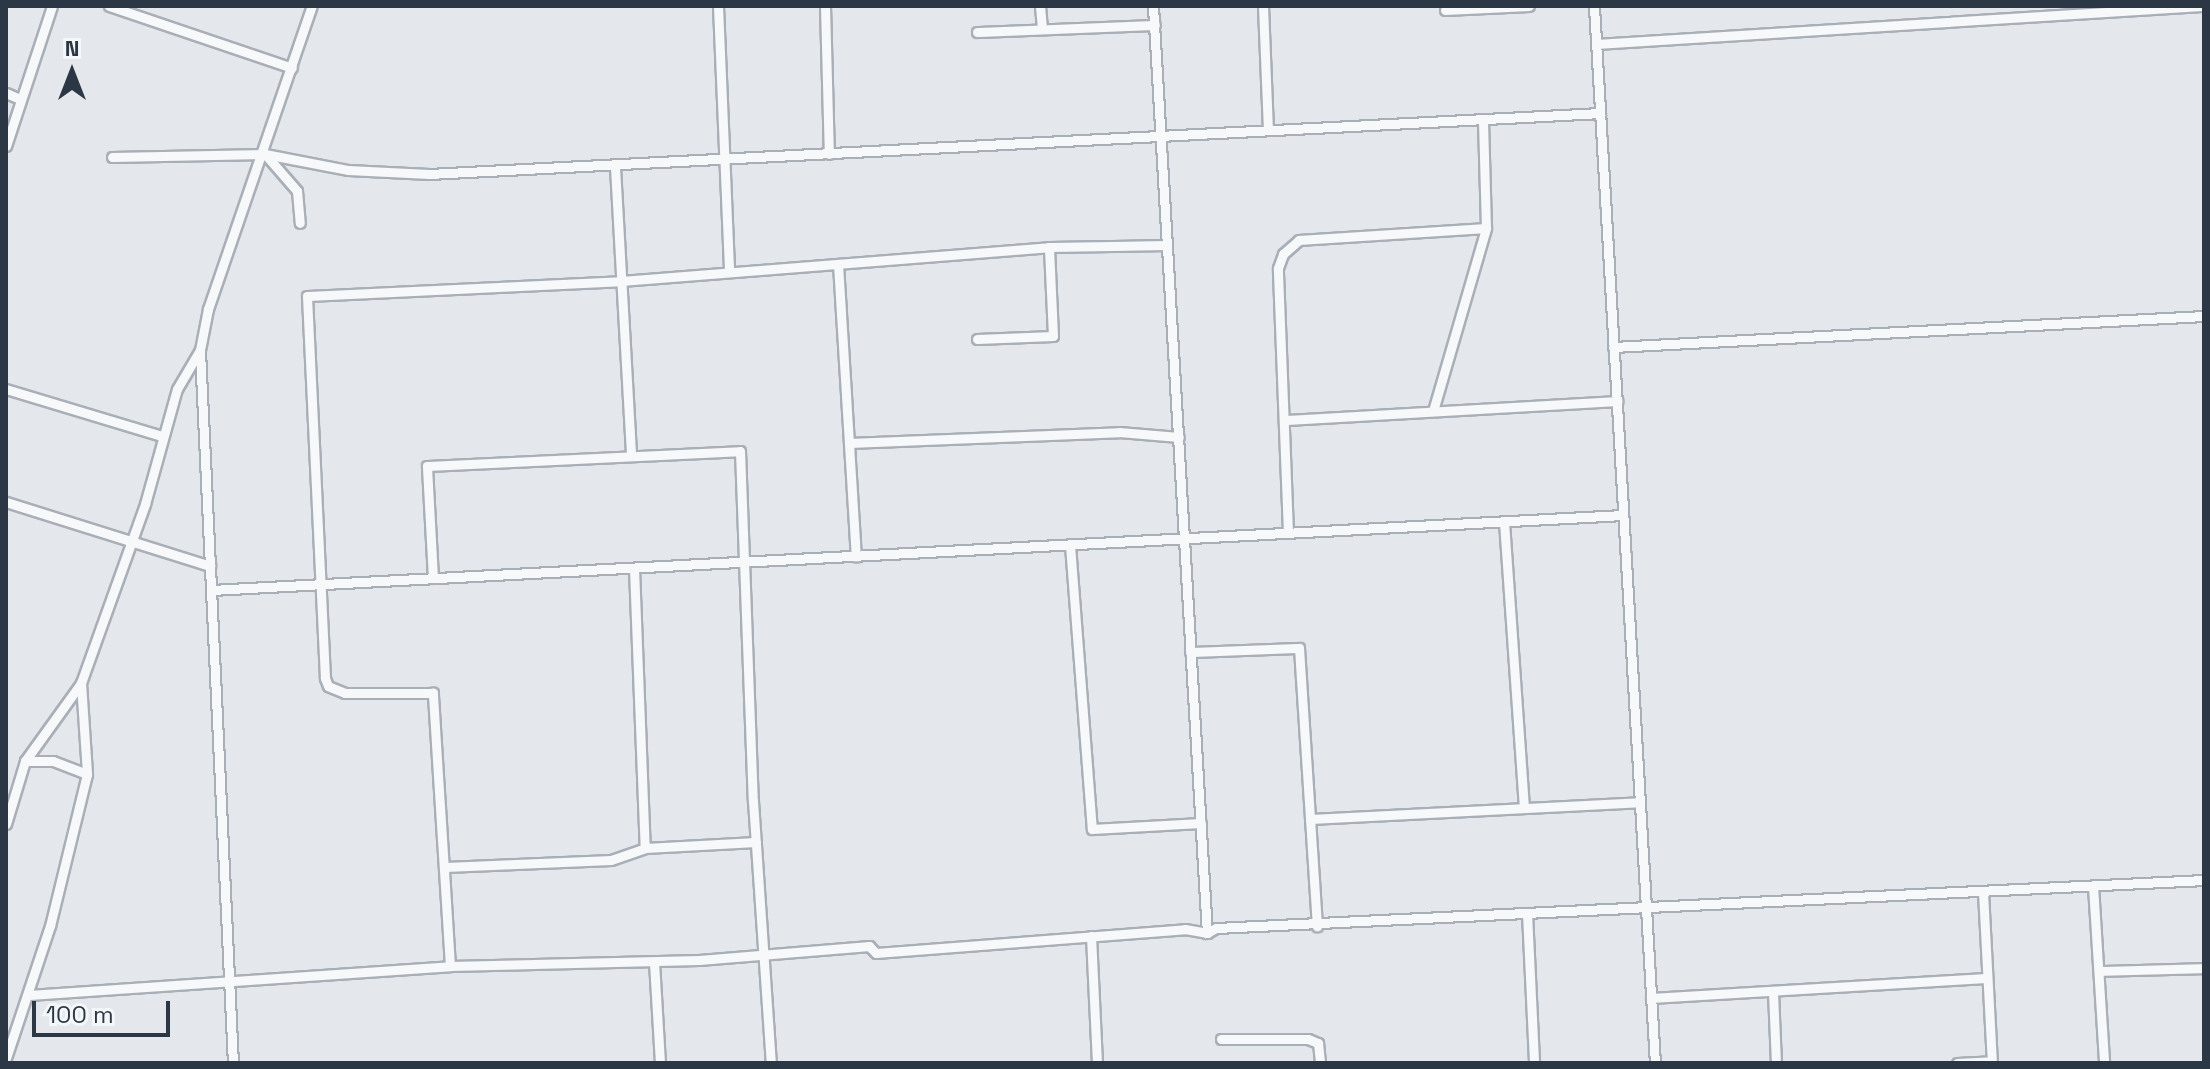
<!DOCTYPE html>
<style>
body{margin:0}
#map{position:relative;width:2210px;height:1069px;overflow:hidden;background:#e4e8ec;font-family:"Space Grotesk",sans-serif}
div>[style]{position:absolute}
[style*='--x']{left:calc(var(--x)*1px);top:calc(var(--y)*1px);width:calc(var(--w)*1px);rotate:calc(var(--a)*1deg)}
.roads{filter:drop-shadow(2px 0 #a9afb7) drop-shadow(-2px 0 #a9afb7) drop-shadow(0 2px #a9afb7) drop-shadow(0 -2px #a9afb7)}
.minor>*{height:9px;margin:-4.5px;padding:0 4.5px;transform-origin:4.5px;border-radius:4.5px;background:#f7f8fa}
span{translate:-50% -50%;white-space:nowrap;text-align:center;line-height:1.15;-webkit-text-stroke:6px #f4f7f9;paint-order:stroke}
.frame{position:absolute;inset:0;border:8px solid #2b3745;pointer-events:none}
.north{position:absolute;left:32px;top:32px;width:80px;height:80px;-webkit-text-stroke:6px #f4f7f9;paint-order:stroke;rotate:0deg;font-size:22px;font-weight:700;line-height:32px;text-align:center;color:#2b3745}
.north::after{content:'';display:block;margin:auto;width:28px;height:36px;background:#2b3745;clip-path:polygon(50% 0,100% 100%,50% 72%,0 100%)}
.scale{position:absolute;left:32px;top:1001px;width:138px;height:36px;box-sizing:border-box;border:4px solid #2b3745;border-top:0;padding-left:10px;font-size:24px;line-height:28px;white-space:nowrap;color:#2b3745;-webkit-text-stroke:6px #f4f7f9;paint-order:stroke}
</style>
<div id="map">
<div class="roads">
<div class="minor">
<div style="--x:109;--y:6;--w:193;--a:18.7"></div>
<div style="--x:718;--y:6;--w:265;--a:87.6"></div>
<div style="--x:825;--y:6;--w:148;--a:88.5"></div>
<div style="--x:1040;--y:6;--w:23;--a:85"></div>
<div style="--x:1153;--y:6;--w:929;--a:86.67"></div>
<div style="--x:1263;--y:6;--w:124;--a:87.7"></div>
<div style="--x:1594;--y:6;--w:1059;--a:86.7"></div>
<div style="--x:1445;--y:10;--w:84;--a:-2.7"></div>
<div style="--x:977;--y:32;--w:178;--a:-2.3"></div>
<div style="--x:1596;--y:44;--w:607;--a:-3.59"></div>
<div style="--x:6;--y:93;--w:13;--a:23"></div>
<div style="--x:6;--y:146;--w:147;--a:-71.8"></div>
<div style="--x:265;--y:154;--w:49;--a:49.1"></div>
<div style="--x:297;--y:191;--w:32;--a:85"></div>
<div style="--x:112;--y:157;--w:153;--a:-1.1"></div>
<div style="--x:265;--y:154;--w:85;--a:10.9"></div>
<div style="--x:348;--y:170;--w:81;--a:2.8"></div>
<div style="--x:429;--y:174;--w:1173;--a:-2.98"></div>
<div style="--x:615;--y:167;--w:289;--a:86.8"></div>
<div style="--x:838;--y:264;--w:293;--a:86.5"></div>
<div style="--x:977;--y:339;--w:76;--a:-2.3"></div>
<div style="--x:1053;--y:336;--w:89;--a:-92.6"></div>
<div style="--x:1613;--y:347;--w:592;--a:-3"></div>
<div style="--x:200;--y:351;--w:713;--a:87.35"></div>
<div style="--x:6;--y:389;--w:163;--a:16.8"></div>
<div style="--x:1433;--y:411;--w:191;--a:-73.8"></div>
<div style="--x:1486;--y:228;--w:109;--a:-91.6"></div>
<div style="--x:1287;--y:420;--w:331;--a:-3.3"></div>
<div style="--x:849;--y:443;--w:270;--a:-2.3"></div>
<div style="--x:1119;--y:432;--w:60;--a:4.8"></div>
<div style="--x:6;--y:502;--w:214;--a:17.4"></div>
<div style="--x:1504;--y:522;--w:286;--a:86"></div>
<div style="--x:1288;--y:533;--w:265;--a:-92.2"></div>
<div style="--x:1278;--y:268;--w:15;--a:-70"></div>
<div style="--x:1283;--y:254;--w:21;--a:-41"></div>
<div style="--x:1299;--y:240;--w:187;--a:-3.7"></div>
<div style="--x:1070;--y:545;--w:285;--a:85.6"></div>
<div style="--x:1092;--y:829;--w:109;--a:-3.2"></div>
<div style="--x:634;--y:568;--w:280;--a:87.8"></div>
<div style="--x:433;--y:578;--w:112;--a:-93.1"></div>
<div style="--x:427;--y:466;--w:313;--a:-2.7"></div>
<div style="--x:740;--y:451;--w:350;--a:87.9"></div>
<div style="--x:753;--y:801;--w:263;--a:86.1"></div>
<div style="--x:211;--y:590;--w:1414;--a:-3.04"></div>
<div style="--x:1190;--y:652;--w:109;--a:-2.1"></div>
<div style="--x:1299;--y:648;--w:279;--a:86.3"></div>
<div style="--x:81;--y:683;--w:91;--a:86.2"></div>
<div style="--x:1310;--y:819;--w:330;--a:-2.9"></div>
<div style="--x:6;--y:824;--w:66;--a:-73.2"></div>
<div style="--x:25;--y:761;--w:96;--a:-54.3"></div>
<div style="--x:81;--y:683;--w:190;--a:-70.3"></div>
<div style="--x:145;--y:504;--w:119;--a:-74.5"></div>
<div style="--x:177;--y:389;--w:45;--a:-59.5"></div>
<div style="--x:200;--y:350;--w:42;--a:-79"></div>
<div style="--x:208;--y:309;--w:320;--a:-71.1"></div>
<div style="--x:445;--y:867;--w:166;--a:-2.4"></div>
<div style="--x:611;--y:860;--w:36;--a:-19"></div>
<div style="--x:645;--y:848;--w:111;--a:-3.1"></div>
<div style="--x:2093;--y:886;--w:177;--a:86.4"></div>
<div style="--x:1983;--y:892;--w:171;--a:87"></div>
<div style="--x:1527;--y:913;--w:150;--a:87.3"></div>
<div style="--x:1091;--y:936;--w:127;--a:87.3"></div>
<div style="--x:654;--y:962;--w:101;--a:86.6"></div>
<div style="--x:450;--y:966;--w:274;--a:-93.6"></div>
<div style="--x:433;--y:693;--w:88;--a:180"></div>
<div style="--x:345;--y:693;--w:18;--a:-158"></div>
<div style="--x:328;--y:686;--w:9;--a:-111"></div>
<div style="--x:325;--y:678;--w:382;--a:-92.7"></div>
<div style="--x:307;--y:296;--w:314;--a:-2.7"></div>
<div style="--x:621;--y:281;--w:429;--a:-4.5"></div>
<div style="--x:1049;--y:247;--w:118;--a:-1"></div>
<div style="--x:2099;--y:971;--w:105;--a:-1.6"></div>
<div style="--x:1773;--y:992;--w:71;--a:87.6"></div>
<div style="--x:29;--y:995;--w:422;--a:-3.9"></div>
<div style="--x:450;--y:966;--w:249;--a:-1.4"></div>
<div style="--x:699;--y:960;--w:171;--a:-4.7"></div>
<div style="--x:869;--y:946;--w:10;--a:45"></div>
<div style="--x:876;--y:953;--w:310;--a:-4.4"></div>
<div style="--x:1185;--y:929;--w:22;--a:10"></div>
<div style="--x:1207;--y:933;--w:10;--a:-29"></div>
<div style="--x:1216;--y:928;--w:989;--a:-2.78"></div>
<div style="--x:1651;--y:998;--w:335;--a:-3.4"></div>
<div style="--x:1221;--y:1039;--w:87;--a:0"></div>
<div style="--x:1308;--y:1039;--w:11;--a:22"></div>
<div style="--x:1318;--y:1043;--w:20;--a:84"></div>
<div style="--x:6;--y:1058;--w:139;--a:-71.6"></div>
<div style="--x:50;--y:926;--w:156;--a:-76.3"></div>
<div style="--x:87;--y:774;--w:36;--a:-159"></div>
<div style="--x:53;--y:761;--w:28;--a:180"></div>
<div style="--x:1957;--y:1063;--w:35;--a:-3"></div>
</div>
</div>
<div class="frame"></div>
<div class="north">N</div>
<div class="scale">100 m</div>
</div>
